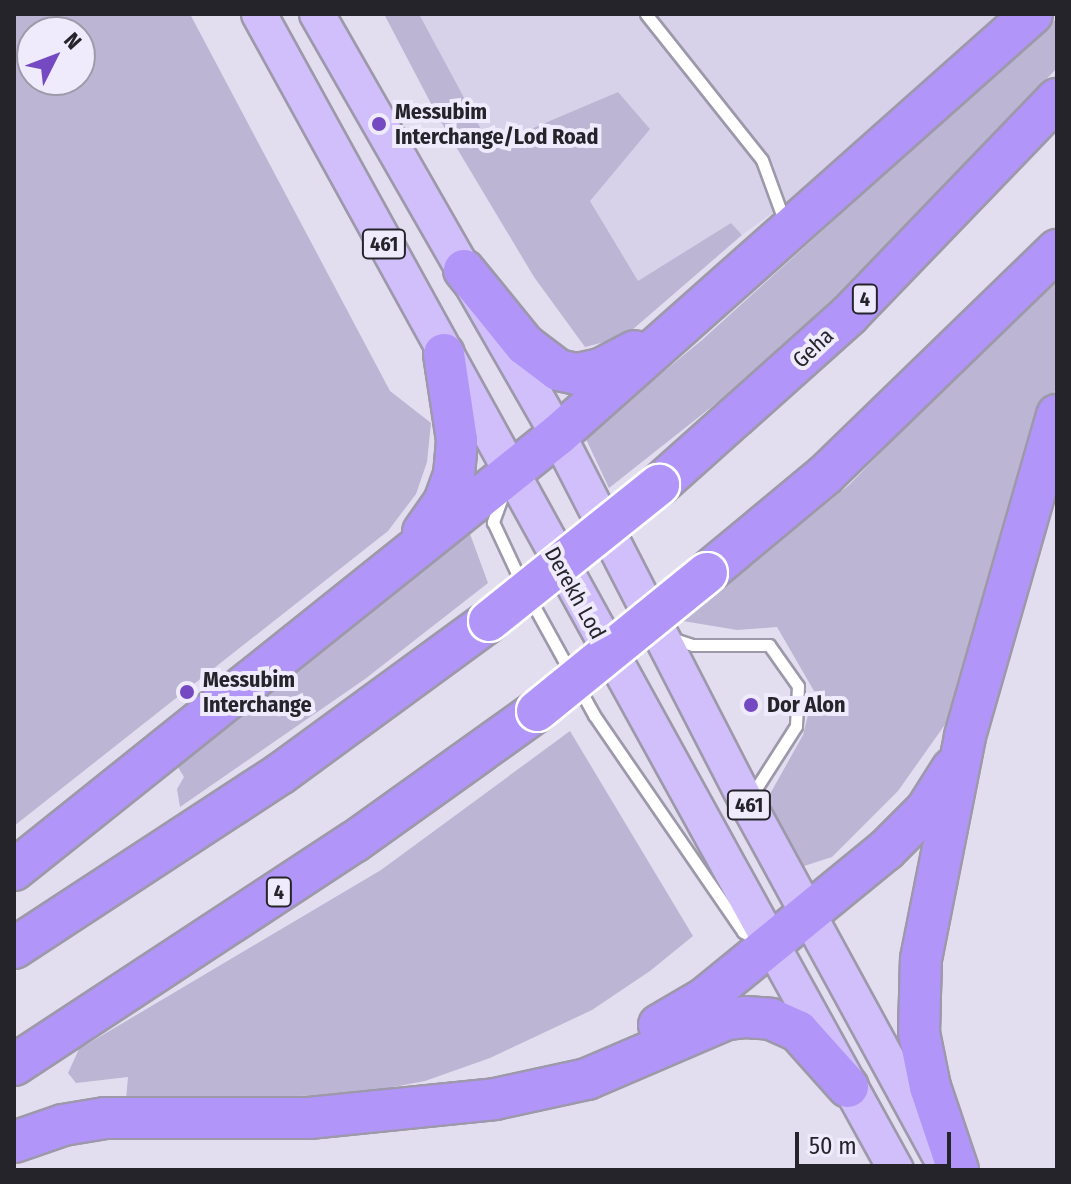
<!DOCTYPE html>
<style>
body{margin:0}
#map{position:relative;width:1071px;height:1184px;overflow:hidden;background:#e2def0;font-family:"Fira Sans Condensed",sans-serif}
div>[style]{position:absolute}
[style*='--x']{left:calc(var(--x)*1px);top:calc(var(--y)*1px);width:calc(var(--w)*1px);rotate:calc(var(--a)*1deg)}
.built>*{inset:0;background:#d7d1ea}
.green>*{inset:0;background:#bcb5d3}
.roads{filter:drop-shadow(2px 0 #9d99aa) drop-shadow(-2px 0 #9d99aa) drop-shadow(0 2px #9d99aa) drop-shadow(0 -2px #9d99aa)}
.lane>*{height:11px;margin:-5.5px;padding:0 5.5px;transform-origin:5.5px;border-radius:5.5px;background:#fff}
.primary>*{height:34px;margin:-17px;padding:0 17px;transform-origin:17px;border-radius:17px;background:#d1bffb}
.highway>*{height:40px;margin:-20px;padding:0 20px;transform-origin:20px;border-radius:20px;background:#b295f8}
.bridges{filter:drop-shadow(2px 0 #fff) drop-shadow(-2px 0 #fff) drop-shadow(0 2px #fff) drop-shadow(0 -2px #fff)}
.highway-bridge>*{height:40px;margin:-20px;padding:0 20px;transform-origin:20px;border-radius:20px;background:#b295f8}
.dots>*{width:22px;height:22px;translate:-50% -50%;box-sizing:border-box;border:4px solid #efebfd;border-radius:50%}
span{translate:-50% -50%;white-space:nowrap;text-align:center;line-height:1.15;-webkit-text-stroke:8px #efebfd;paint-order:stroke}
.shield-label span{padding:2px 6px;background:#efebfd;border:2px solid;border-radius:6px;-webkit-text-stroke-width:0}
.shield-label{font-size:20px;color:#25242a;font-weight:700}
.poi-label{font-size:22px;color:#25242a;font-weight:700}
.left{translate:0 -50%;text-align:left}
.street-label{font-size:22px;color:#25242a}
.frame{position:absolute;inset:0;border:16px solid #25242a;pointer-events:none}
.north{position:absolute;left:16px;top:16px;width:80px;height:80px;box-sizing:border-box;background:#efebfd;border:2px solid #9e9ba9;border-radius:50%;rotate:48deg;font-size:22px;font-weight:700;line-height:32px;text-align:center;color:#25242a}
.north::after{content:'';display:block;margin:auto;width:28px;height:36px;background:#7449c1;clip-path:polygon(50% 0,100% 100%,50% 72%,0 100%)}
.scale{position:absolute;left:795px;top:1132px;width:156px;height:36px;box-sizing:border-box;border:4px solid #25242a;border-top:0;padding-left:10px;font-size:24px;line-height:28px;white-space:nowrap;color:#25242a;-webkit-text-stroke:6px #efebfd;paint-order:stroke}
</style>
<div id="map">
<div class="built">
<div style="clip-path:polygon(419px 14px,1023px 14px,852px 155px,742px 235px,731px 223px,638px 282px,590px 201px,649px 128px,618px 92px,489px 146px)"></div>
</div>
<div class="green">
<div style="clip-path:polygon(evenodd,14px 14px,190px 14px,390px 391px,431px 423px,427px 462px,416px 494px,388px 531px,14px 826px,14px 14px,80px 32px,80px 80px,32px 80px,32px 32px,80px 32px)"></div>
<div style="clip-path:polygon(384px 14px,419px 14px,490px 146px,618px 92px,650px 129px,590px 201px,638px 281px,731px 223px,742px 235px,624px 337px,585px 347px,534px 277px,437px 115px)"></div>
<div style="clip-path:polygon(1057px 18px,1057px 68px,805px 333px,609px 488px,585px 437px,702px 340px)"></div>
<div style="clip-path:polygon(1057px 273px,1057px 386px,1032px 439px,956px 709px,898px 791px,832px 857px,801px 867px,765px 803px,803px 735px,814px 691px,777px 627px,737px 630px,683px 621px,849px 485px)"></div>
<div style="clip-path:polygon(466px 523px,488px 583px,365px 679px,180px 807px,177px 789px,184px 777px,176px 764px)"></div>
<div style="clip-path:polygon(570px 731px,693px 936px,650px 971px,592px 1010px,490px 1058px,425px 1081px,351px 1095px,126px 1099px,128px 1077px,76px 1083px,68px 1073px,79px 1049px,381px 870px)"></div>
</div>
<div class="roads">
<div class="lane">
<div style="--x:646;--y:14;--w:186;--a:51.5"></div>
<div style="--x:762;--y:160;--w:64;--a:69.9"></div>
<div style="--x:502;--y:497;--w:27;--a:110"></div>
<div style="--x:493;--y:522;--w:68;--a:64.9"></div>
<div style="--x:530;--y:599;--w:132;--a:61.1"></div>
<div style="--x:594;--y:715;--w:263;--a:55.5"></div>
<div style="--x:743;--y:932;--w:15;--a:28"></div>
<div style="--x:671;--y:638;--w:23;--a:18"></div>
<div style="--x:693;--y:645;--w:76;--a:0"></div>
<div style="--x:769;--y:645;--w:50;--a:54.7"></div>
<div style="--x:798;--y:686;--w:40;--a:92.9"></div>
<div style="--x:796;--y:726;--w:85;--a:122.6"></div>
</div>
<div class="primary">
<div style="--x:259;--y:14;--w:1320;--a:61.14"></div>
<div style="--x:317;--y:14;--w:485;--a:60.2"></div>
<div style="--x:558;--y:435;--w:413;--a:62.8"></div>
<div style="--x:747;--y:802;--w:401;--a:61.4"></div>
</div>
<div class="highway">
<div style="--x:464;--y:270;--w:97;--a:50.9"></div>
<div style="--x:525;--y:345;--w:41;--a:37.1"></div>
<div style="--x:558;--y:370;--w:19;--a:12"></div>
<div style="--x:577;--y:374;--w:25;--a:-12"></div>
<div style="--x:601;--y:369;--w:38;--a:-28"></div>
<div style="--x:659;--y:485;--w:255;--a:-41.8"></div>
<div style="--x:849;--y:315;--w:300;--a:-46.1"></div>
<div style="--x:423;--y:532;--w:37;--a:-55"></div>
<div style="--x:444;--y:502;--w:29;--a:-70"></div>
<div style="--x:454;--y:475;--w:35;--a:-85"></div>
<div style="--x:457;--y:440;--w:87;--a:-98.6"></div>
<div style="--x:707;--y:573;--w:152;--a:-39.7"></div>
<div style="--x:824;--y:476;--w:325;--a:-44.1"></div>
<div style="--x:14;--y:870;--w:697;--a:-38.65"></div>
<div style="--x:558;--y:435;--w:634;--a:-41.61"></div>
<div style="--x:14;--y:948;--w:318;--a:-33.2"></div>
<div style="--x:280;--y:774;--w:259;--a:-36.2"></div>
<div style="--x:659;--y:1025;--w:53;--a:-30.4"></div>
<div style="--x:705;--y:998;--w:234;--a:-39.3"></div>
<div style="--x:886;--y:850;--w:57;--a:-45"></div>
<div style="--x:926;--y:810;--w:49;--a:-57.6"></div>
<div style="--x:14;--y:1065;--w:407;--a:-33.3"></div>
<div style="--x:354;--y:842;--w:225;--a:-35.6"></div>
<div style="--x:14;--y:1142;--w:52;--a:-19.1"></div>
<div style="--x:63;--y:1125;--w:43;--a:-9.5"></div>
<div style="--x:105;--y:1118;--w:204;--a:0"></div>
<div style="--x:309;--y:1118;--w:187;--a:-5.8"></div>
<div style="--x:495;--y:1099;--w:94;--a:-12.3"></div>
<div style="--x:587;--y:1079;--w:152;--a:-23.2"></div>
<div style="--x:727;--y:1019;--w:18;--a:-6"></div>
<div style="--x:745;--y:1017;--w:26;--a:4"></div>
<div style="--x:771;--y:1019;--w:30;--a:24"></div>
<div style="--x:798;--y:1031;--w:75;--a:48.2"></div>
<div style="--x:958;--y:1170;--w:88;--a:-108.6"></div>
<div style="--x:930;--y:1087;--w:55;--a:-101.5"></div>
<div style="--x:919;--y:1033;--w:74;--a:-88.5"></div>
<div style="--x:921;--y:959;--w:227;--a:-78.8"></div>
<div style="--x:965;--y:736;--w:334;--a:-74"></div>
</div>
</div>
<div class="bridges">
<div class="highway-bridge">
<div style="--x:489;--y:621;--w:218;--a:-38.7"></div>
<div style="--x:537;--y:711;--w:219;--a:-39.1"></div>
</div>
</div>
<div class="dots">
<div style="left:379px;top:124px;background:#7449c1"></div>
<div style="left:187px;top:692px;background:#7449c1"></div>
<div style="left:751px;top:705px;background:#7449c1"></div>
</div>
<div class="shield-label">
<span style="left:384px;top:244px">461</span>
<span style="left:865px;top:299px">4</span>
<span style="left:749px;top:805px">461</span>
<span style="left:279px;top:892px">4</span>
</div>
<div class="poi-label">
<span class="left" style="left:395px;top:124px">Messubim<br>Interchange/Lod Road</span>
<span class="left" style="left:203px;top:692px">Messubim<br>Interchange</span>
<span class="left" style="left:767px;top:705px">Dor Alon</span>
</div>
<div class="street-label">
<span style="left:813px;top:348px;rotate:-43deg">Geha</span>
<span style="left:575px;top:593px;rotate:61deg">Derekh Lod</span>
</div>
<div class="frame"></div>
<div class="north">N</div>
<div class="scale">50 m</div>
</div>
